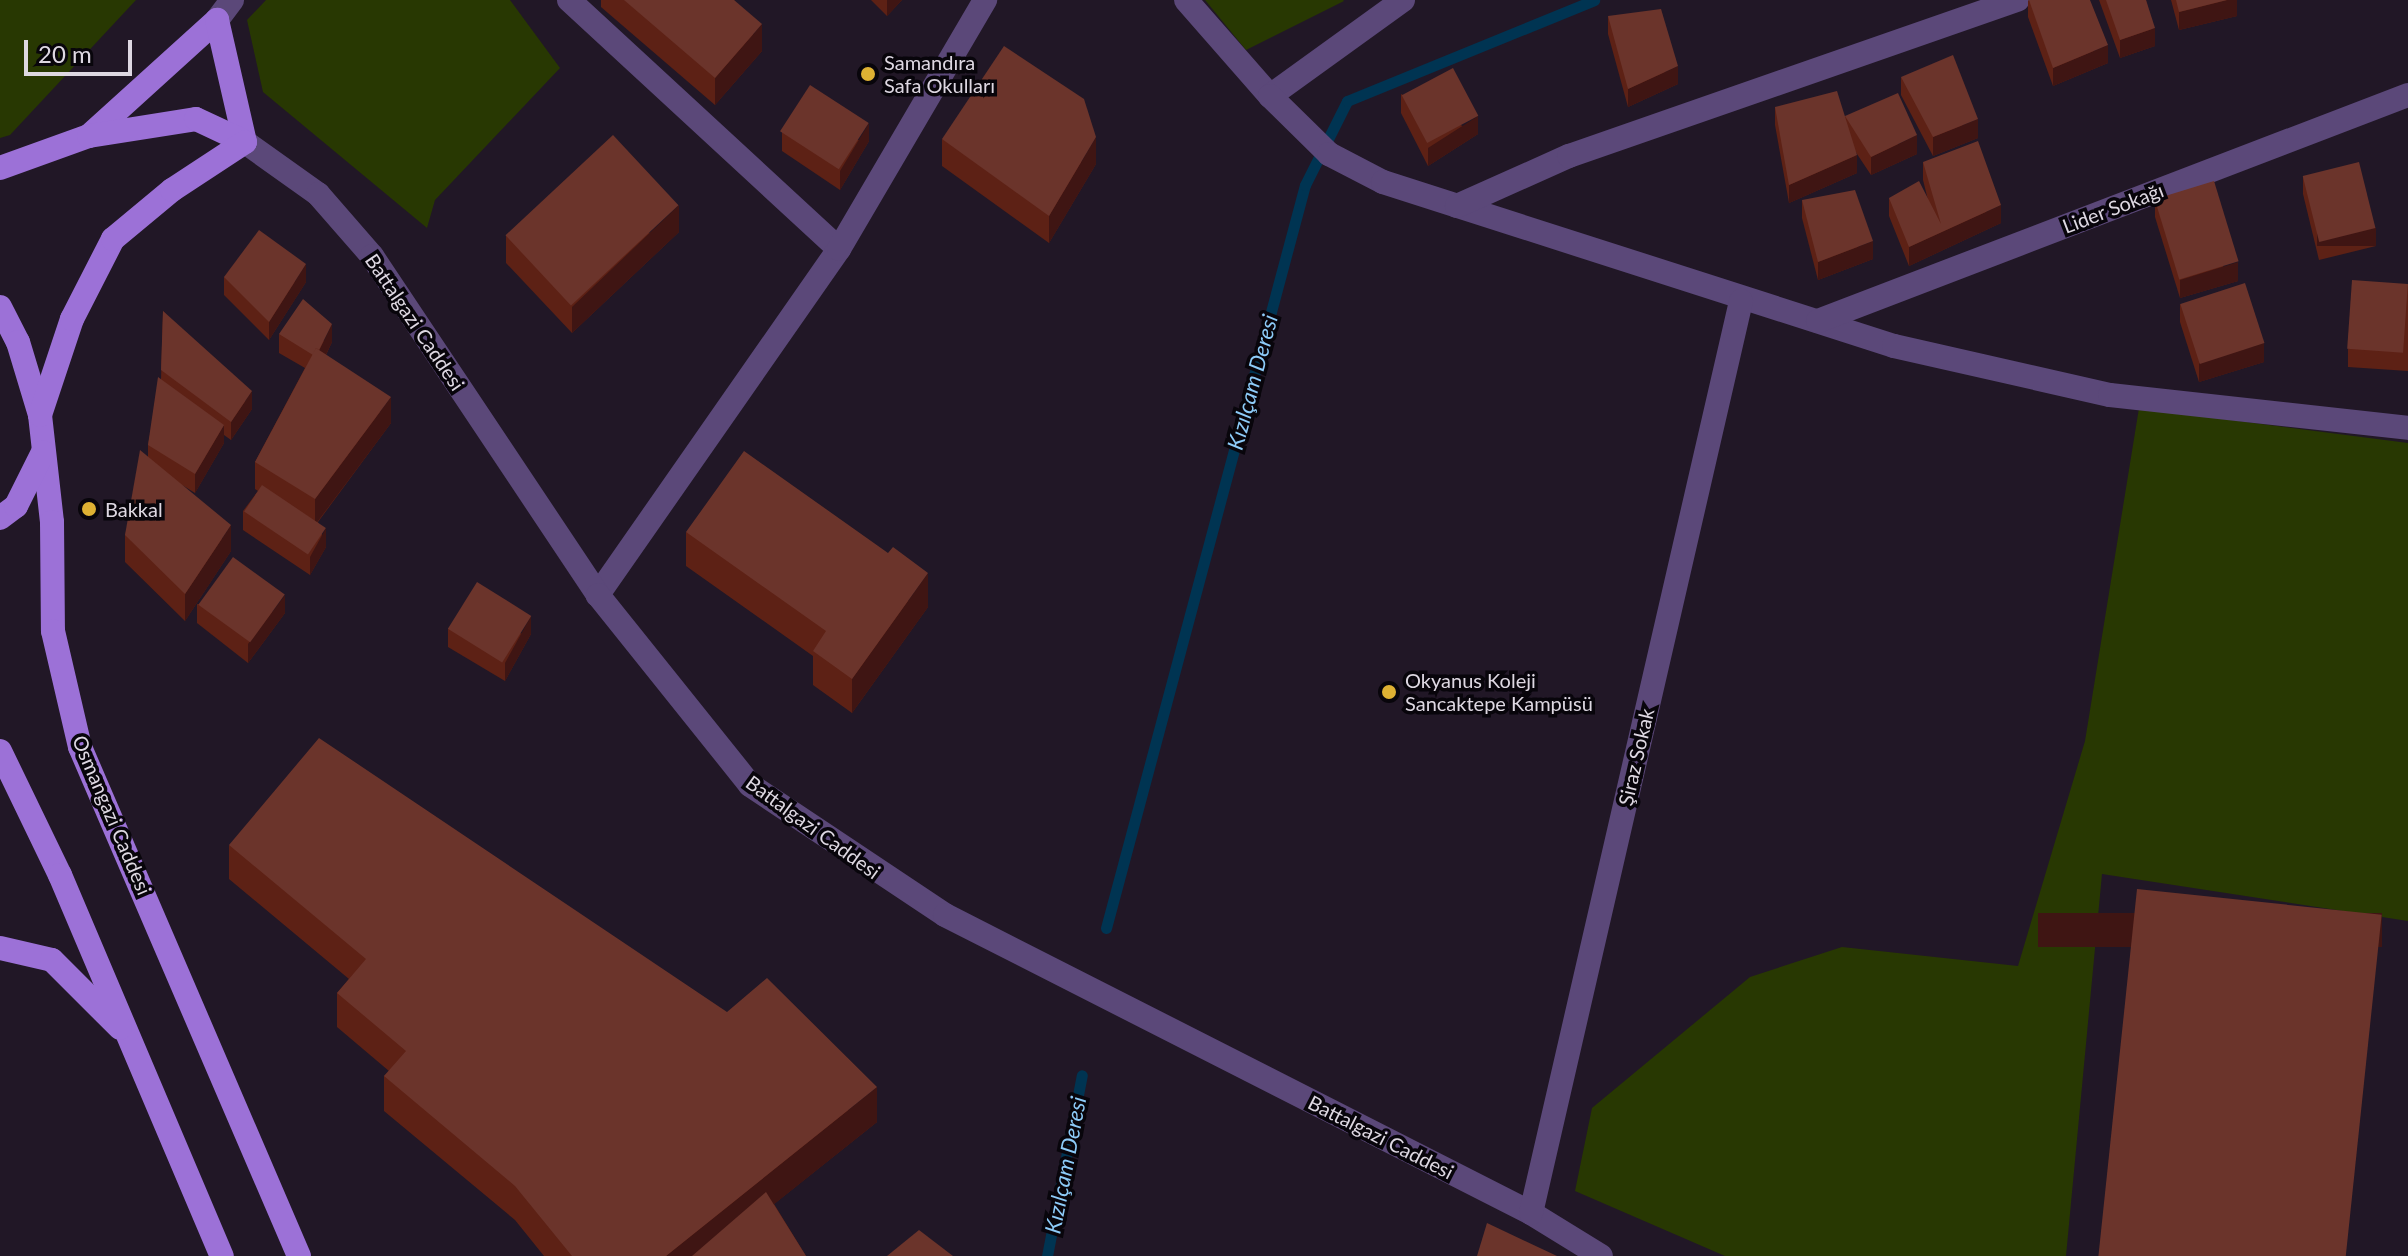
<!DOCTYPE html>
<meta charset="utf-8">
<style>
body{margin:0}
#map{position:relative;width:2408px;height:1256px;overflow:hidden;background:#211726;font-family:Lato,sans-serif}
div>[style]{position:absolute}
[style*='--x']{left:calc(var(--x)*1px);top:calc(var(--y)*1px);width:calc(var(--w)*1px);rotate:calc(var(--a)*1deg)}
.green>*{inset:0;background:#283802}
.stream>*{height:11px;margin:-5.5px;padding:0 5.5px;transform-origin:5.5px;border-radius:5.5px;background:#003452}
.minor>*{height:24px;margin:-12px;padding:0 12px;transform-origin:12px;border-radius:12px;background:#5b4879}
.major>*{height:24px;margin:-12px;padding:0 12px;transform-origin:12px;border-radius:12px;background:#9c71d7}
.wall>*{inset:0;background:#5d2115}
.shaded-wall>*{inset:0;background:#3f1513;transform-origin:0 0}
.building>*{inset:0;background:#6b342b;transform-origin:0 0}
.dots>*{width:22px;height:22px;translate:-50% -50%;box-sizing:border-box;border:4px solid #08050b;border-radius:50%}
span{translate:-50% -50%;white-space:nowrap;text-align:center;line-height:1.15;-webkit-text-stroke:7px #08050b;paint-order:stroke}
.poi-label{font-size:20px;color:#ded8e2}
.left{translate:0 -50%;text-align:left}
.street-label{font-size:20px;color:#ded8e2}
.water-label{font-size:22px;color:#8dcbf8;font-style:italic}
.scale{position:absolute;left:24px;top:40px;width:108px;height:36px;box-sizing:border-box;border:4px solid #ded8e2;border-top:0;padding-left:10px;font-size:24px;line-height:28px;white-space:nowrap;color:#ded8e2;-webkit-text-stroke:6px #08050b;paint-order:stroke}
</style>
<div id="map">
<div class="green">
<div style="clip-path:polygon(0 0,136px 0,10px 135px,0 138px)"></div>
<div style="clip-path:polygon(266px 0,510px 0,560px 68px,435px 200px,427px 228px,263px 92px,247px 20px)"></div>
<div style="clip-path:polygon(1205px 0,1343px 0,1344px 1px,1246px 50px)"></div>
<div style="clip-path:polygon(2139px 408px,2408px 443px,2408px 921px,2102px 874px,2066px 1256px,1725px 1256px,1575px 1191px,1592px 1108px,1750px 977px,1842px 947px,2018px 966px,2085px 741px)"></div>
</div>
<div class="stream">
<div style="--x:1106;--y:928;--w:769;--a:-75.01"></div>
<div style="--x:1305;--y:185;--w:94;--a:-63.4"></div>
<div style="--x:1347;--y:101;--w:267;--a:-22.2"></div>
<div style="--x:1047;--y:1256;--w:184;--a:-79.1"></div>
</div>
<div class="minor">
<div style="--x:569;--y:0;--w:367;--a:42.7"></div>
<div style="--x:839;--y:249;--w:422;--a:124.9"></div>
<div style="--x:1186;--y:0;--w:128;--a:48.8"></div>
<div style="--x:1403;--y:0;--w:164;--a:144.2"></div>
<div style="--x:1270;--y:96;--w:83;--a:44.5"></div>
<div style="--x:1329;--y:154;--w:61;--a:27.4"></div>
<div style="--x:1383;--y:182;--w:537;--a:17.79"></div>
<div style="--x:1894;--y:346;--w:221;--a:12.8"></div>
<div style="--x:2110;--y:395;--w:300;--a:6.3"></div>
<div style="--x:217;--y:20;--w:25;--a:-53"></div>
<div style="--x:245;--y:142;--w:90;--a:35.5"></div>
<div style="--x:318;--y:194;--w:82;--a:48.9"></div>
<div style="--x:372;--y:256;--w:407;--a:56.3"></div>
<div style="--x:598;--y:595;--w:243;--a:51.3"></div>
<div style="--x:750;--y:785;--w:234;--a:33.7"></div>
<div style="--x:945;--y:915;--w:657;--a:26.95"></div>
<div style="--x:1531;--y:1213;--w:82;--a:31.6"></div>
<div style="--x:1457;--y:206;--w:123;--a:-24.1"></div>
<div style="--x:1569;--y:156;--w:475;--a:-19.2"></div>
<div style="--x:839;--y:249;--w:289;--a:-59.6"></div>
<div style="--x:1818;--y:321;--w:632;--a:-20.96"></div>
<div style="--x:1531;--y:1213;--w:936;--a:-77.03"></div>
</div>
<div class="major">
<div style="--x:89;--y:136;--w:173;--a:-42.2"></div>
<div style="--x:217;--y:20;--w:125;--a:77.1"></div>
<div style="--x:0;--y:168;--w:95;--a:-19.8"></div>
<div style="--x:89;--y:136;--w:108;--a:-9"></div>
<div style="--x:196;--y:119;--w:54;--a:25.1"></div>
<div style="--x:0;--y:307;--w:39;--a:63"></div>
<div style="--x:18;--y:342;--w:76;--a:73.2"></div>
<div style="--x:40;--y:415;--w:108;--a:83.6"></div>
<div style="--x:52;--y:522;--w:109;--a:89.5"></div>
<div style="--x:53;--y:631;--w:119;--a:76.9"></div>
<div style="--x:80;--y:747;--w:554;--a:66.72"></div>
<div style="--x:40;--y:415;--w:101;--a:-71.6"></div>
<div style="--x:72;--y:319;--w:90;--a:-62.9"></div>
<div style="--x:113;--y:239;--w:77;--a:-39.7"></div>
<div style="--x:172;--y:190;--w:87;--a:-33.3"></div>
<div style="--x:0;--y:518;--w:20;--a:-37"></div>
<div style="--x:16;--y:506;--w:60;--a:-63.4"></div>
<div style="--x:0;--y:751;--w:138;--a:64.2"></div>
<div style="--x:60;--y:875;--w:414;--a:67"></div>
<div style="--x:0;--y:948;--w:53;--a:13"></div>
<div style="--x:52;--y:960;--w:96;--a:45"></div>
</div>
<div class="wall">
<div style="clip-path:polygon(601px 0,734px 0,762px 51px,715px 105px,601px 7px)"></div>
<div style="clip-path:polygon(871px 0,902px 0,887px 16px)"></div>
<div style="clip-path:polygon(2028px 0,2108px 63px,2053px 86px,2028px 17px)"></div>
<div style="clip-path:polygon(2099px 0,2146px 0,2155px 46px,2120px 58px)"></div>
<div style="clip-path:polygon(2171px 0,2237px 0,2237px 16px,2179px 30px)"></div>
<div style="clip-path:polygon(1608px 16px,1678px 84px,1628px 107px,1608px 34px)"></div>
<div style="clip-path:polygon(1901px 77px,1978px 138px,1933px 156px,1901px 95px)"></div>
<div style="clip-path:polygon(1401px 94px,1478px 134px,1428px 166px,1401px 113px)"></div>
<div style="clip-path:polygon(1775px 107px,1845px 116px,1917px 154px,1871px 175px,1855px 151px,1857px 173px,1789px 203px,1775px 125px)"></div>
<div style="clip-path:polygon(782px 132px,869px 141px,840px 190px,782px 151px)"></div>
<div style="clip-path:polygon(942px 139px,1096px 164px,1049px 243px,942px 166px)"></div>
<div style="clip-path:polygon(1923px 162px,2001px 223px,1909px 266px,1889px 216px,1889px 198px,1928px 200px,1923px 180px)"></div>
<div style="clip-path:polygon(2303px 176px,2376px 246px,2319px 260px,2303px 194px)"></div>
<div style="clip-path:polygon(2155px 199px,2238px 281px,2180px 298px,2155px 217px)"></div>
<div style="clip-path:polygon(1802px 200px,1873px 259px,1818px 280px,1802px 218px)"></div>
<div style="clip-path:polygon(679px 232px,572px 333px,506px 263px,506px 236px)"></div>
<div style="clip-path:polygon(224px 277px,306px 282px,269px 340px,224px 295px)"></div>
<div style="clip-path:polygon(2408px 284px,2408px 371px,2348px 367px,2348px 349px)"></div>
<div style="clip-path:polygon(2180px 304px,2264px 362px,2199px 382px,2180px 322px)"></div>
<div style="clip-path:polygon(163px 311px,252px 409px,231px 440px,224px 435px,224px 443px,195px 493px,182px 485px,231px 551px,185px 621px,125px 562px,125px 535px,148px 457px,148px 445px,161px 379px)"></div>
<div style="clip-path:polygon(279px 334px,332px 342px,326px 355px,391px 423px,318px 522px,326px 547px,310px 575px,243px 530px,243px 511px,258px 491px,255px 489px,255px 462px,305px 368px,279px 353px)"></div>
<div style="clip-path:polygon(686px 532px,928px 607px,852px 713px,813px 685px,813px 656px,686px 566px)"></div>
<div style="clip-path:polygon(197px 604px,285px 613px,248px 663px,197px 623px)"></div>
<div style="clip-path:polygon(448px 629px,531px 634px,505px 681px,448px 647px)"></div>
<div style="clip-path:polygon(229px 845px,877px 1122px,774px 1204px,806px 1256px,544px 1256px,515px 1220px,384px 1111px,384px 1076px,389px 1071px,337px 1027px,337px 993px,349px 979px,229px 879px)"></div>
</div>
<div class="shaded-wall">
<div style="clip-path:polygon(887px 0,902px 0,887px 16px)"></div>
<div style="clip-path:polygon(2227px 0,2237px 0,2237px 16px,2179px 30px,2179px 12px)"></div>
<div style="clip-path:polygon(762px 24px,762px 51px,715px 105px,715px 78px)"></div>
<div style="clip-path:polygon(2155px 28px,2155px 46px,2120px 58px,2120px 40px)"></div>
<div style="clip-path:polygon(2108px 45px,2108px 63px,2053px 86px,2053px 68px)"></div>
<div style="clip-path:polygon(1678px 66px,1678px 84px,1628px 107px,1628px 89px)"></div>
<div style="clip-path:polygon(1478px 116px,1478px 134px,1428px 166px,1428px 148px)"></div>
<div style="clip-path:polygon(1978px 119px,1978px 138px,1933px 156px,1933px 137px)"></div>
<div style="clip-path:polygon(869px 123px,869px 141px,840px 190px,840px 171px)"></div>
<div style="clip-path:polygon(1917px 135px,1917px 154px,1871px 175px,1871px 157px)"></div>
<div style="clip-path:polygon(1096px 137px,1096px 164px,1049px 243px,1049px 216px)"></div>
<div style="clip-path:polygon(1857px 155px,1857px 173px,1789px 203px,1789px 185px)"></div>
<div style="clip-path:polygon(679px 205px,679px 232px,572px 333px,572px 307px)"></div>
<div style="clip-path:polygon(2001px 205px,2001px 223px,1909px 266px,1909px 247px)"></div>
<div style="left:2376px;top:228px;width:18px;height:59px;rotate:90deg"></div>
<div style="clip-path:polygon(1873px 241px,1873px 259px,1818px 280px,1818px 262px)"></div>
<div style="clip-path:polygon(2238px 262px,2238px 281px,2180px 298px,2180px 280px)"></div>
<div style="clip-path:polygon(306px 264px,306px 282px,269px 340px,269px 322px)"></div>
<div style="clip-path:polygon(332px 324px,332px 342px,316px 375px,316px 357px)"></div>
<div style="clip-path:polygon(2264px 343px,2264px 362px,2199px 382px,2199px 363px)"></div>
<div style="clip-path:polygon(252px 391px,252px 409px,231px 440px,231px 422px)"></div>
<div style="clip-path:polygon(391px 397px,391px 423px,315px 525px,315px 499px)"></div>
<div style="clip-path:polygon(224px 425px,224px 443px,195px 493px,195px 474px)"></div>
<div style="clip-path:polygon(231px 525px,231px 551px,185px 621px,185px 594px)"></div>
<div style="clip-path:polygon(326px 528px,326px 547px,310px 575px,310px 557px)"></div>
<div style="clip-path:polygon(928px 573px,928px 607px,852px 713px,852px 679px)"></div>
<div style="clip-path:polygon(285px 595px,285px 613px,248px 663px,248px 644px)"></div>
<div style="clip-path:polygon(531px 616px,531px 634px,505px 681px,505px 663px)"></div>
<div style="left:2382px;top:913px;width:34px;height:344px;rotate:90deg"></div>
<div style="clip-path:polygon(877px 1087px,877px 1122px,709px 1256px,666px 1256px)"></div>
</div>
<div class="building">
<div style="clip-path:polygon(624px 0,734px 0,762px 24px,715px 78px)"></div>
<div style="clip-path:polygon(2029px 0,2090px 0,2108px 45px,2053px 68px)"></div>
<div style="clip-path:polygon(2106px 0,2146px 0,2155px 28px,2120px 40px)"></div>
<div style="clip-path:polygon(2176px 0,2227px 0,2179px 12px)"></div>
<div style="clip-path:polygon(1661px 9px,1678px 66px,1628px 89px,1608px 16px)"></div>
<div style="clip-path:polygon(1004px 46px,1084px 99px,1096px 137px,1049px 216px,942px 139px)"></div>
<div style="clip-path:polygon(1953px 55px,1978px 119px,1933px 137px,1901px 77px)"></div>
<div style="left:1453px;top:68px;width:54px;height:58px;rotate:62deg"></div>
<div style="left:810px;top:85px;width:70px;height:55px;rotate:33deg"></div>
<div style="clip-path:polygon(1837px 91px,1857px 155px,1789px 185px,1775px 107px)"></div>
<div style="clip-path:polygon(1898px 93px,1917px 135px,1871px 157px,1845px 116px)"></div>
<div style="left:613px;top:135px;width:96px;height:147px;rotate:47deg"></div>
<div style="clip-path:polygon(1978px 141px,2001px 205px,1909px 247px,1889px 198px,1919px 181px,1941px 224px,1923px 162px)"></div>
<div style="left:2359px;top:162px;width:68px;height:58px;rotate:76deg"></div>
<div style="left:2214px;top:181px;width:84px;height:62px;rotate:73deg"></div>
<div style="clip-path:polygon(1855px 190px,1873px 241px,1818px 262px,1802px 200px)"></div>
<div style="clip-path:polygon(259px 230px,306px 264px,269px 322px,224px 277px)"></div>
<div style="left:2352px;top:280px;width:56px;height:69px;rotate:4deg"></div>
<div style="left:2245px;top:283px;width:63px;height:68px;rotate:72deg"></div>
<div style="clip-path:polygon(303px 299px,332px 324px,319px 350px,316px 348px,313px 355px,279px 334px)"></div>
<div style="clip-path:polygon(163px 311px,252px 391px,231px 422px,161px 370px)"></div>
<div style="clip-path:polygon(316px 348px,391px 397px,315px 499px,255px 462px)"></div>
<div style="clip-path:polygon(158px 377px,224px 425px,195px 474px,148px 445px)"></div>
<div style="clip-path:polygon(140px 450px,231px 525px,185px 594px,125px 535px)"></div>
<div style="clip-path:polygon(744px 451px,888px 553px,893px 547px,928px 573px,852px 679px,813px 651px,826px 631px,686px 532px)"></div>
<div style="left:262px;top:485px;width:77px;height:32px;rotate:34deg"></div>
<div style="left:233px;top:557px;width:64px;height:59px;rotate:36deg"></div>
<div style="left:477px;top:582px;width:64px;height:55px;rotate:32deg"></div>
<div style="clip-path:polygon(319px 738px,727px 1012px,767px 978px,877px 1087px,666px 1256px,572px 1256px,515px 1186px,384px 1076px,406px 1051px,337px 993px,366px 959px,229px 845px)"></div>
<div style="left:2137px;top:889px;width:246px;height:369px;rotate:6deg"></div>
<div style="clip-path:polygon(766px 1192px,806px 1256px,692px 1256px)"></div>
<div style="clip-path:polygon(1487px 1223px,1557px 1256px,1477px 1256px)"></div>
<div style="clip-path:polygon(919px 1230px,953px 1256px,887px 1256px)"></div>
</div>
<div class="dots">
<div style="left:868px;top:74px;background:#deb133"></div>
<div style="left:89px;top:509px;background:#deb133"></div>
<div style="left:1389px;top:692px;background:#deb133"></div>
</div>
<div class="poi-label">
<span class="left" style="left:884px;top:74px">Samandıra<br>Safa Okulları</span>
<span class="left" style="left:105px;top:509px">Bakkal</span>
<span class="left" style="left:1405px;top:692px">Okyanus Koleji<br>Sancaktepe Kampüsü</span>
</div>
<div class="street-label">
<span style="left:2113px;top:208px;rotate:-21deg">Lider Sokağı</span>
<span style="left:415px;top:322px;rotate:56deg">Battalgazi Caddesi</span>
<span style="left:1636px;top:757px;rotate:-77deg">Şiraz Sokak</span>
<span style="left:112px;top:815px;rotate:67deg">Osmangazi Caddesi</span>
<span style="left:813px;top:827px;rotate:36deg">Battalgazi Caddesi</span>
<span style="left:1381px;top:1137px;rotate:27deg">Battalgazi Caddesi</span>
</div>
<div class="water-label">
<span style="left:1252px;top:382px;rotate:-75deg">Kızılçam Deresi</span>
<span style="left:1065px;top:1165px;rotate:-79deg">Kızılçam Deresi</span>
</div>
<div class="scale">20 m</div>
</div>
